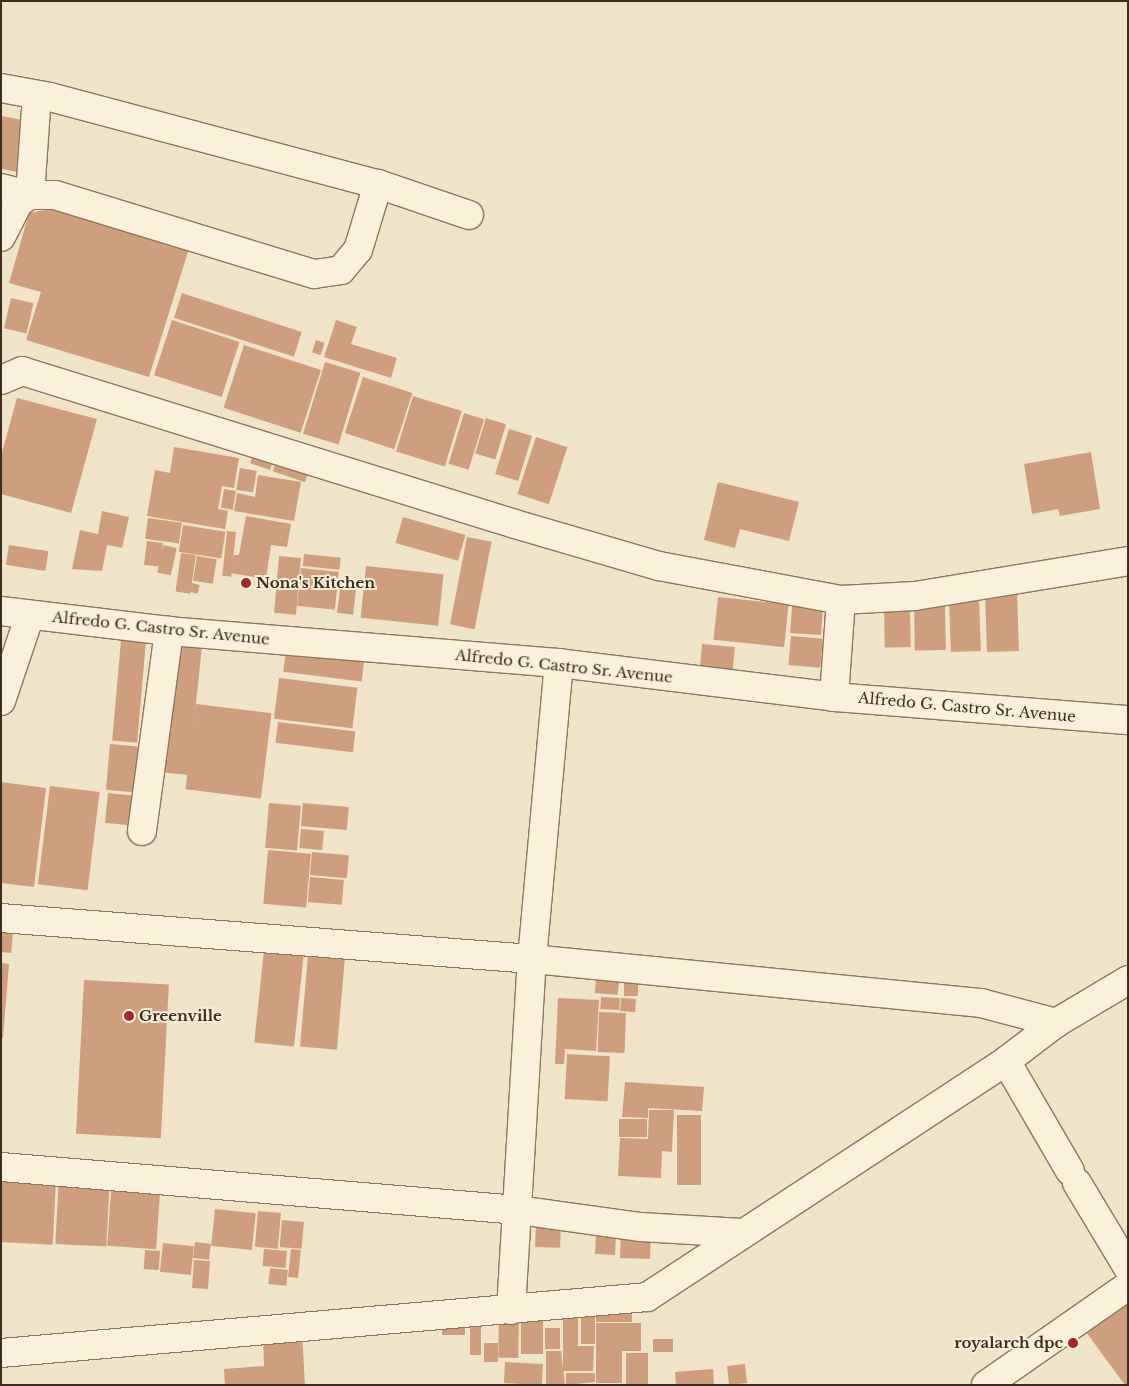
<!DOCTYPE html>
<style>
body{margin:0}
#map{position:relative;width:1129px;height:1386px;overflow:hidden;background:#f0e4c8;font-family:"Libre Baskerville",serif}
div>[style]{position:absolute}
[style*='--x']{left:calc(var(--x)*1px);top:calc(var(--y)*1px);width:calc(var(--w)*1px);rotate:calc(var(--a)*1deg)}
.building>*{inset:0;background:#cf9f7d;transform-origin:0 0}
.roads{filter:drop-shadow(1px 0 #8d765c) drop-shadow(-1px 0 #8d765c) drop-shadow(0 1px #8d765c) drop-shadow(0 -1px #8d765c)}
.minor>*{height:28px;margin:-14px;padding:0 14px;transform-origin:14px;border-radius:14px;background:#faf1dc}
.dots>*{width:14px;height:14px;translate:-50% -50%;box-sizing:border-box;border:2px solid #f7eed8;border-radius:50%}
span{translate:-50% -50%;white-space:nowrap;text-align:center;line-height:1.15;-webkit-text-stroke:4px #f7eed8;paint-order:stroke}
.poi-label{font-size:15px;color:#3d2e20;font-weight:700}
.left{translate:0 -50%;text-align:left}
.right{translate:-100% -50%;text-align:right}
.street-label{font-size:15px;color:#3d2e20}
.frame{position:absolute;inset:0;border:2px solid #3d2e20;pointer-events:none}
</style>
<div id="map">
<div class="building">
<div style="clip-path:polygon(1px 116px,28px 121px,18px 172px,1px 169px)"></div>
<div style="clip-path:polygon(66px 206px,191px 242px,149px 377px,26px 340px,41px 292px,9px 283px,29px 213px)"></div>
<div style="left:182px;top:293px;width:126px;height:26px;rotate:18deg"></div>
<div style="left:11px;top:298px;width:23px;height:31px;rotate:13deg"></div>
<div style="left:172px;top:320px;width:71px;height:58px;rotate:18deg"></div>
<div style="clip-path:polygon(336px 320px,357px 327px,351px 344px,397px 358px,391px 378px,324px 357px)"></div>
<div style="left:316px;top:340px;width:9px;height:13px;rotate:18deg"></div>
<div style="left:244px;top:345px;width:81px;height:66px;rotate:18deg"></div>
<div style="left:325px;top:362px;width:37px;height:75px;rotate:17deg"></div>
<div style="left:363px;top:377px;width:52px;height:59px;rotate:18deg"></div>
<div style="left:413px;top:396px;width:51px;height:58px;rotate:17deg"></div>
<div style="clip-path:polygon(17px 398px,97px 419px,71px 513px,1px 494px,1px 456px)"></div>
<div style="left:464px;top:413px;width:21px;height:53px;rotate:17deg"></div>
<div style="left:486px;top:418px;width:21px;height:37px;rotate:17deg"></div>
<div style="left:509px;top:429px;width:24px;height:47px;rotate:17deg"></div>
<div style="left:536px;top:437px;width:33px;height:60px;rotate:18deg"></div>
<div style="clip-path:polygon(174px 447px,239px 458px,234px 488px,222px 486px,218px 509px,228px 511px,225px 529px,147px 516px,155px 470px,170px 473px)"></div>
<div style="left:255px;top:449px;width:21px;height:15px;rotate:19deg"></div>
<div style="clip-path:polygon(1091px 452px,1100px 509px,1060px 516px,1058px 509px,1032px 514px,1024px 464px)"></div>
<div style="left:277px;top:459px;width:34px;height:13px;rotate:19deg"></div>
<div style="left:240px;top:468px;width:17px;height:22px;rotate:10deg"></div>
<div style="clip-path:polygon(258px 475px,301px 482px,294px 521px,234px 511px,237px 493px,255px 497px)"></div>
<div style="clip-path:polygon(718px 482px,799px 502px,789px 541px,740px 529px,735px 548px,704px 540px)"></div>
<div style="left:224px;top:489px;width:12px;height:19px;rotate:9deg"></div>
<div style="clip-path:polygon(102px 511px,129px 517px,122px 548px,107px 545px,102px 571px,72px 569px,80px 530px,98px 534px)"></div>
<div style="clip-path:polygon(246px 516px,291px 524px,287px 547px,271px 545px,266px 579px,230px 573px,234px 555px,239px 555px)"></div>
<div style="left:403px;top:517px;width:65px;height:27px;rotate:16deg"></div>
<div style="left:148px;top:518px;width:34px;height:21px;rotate:8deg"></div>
<div style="left:183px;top:525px;width:43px;height:27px;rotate:9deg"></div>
<div style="left:227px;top:531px;width:9px;height:45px;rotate:6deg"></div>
<div style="left:467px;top:537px;width:25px;height:89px;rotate:11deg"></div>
<div style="left:147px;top:541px;width:16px;height:24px;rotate:7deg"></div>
<div style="left:9px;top:545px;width:40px;height:20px;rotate:9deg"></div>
<div style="left:163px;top:545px;width:14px;height:28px;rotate:12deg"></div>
<div style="left:181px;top:553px;width:15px;height:39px;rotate:8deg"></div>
<div style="left:304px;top:554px;width:37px;height:12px;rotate:6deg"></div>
<div style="left:197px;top:556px;width:20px;height:25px;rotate:9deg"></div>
<div style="left:279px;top:556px;width:22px;height:57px;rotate:5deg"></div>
<div style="left:366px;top:566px;width:78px;height:52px;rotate:6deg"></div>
<div style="left:301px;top:568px;width:38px;height:38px;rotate:6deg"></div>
<div style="left:341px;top:581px;width:16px;height:32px;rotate:7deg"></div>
<div style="left:192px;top:583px;width:8px;height:9px;rotate:14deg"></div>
<div style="left:1017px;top:593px;width:58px;height:32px;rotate:88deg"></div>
<div style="left:718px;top:597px;width:71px;height:43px;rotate:6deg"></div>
<div style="left:979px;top:598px;width:53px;height:30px;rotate:88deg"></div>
<div style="left:945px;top:602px;width:48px;height:31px;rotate:89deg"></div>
<div style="left:910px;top:605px;width:42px;height:26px;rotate:89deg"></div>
<div style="left:792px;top:606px;width:31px;height:27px;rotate:4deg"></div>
<div style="left:791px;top:636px;width:32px;height:29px;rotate:5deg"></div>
<div style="left:121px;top:640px;width:25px;height:101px;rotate:5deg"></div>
<div style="left:287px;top:641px;width:79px;height:31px;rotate:7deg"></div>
<div style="left:702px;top:644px;width:33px;height:23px;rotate:5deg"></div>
<div style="left:175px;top:645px;width:27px;height:128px;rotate:6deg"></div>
<div style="left:279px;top:678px;width:79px;height:41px;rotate:7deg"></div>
<div style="left:196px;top:704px;width:76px;height:86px;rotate:7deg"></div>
<div style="left:278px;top:722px;width:78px;height:21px;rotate:7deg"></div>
<div style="left:110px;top:744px;width:33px;height:46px;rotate:5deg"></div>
<div style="clip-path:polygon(1px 782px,46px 788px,34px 887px,1px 883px)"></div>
<div style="left:50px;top:786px;width:50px;height:99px;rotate:7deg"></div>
<div style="left:108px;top:793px;width:31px;height:30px;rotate:6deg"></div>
<div style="left:269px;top:803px;width:32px;height:45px;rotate:5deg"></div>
<div style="left:303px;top:803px;width:46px;height:23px;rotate:5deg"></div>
<div style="left:301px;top:829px;width:23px;height:19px;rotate:5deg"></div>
<div style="left:268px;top:850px;width:43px;height:54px;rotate:5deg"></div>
<div style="left:312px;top:852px;width:37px;height:23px;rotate:5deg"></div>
<div style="left:310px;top:877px;width:34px;height:25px;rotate:5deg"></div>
<div style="left:1px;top:932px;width:12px;height:20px;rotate:5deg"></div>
<div style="left:265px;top:940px;width:40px;height:103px;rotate:6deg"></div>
<div style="left:309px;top:944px;width:37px;height:103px;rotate:5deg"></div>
<div style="clip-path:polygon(1px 963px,9px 964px,3px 1038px,1px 1038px)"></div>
<div style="left:84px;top:980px;width:85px;height:154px;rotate:3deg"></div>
<div style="left:596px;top:980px;width:23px;height:13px;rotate:5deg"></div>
<div style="left:624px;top:981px;width:14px;height:15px"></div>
<div style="left:601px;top:997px;width:19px;height:12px;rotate:3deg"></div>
<div style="clip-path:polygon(558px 998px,599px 1000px,596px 1051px,565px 1049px,564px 1064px,555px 1064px)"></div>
<div style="left:621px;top:998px;width:15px;height:13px;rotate:4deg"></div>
<div style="left:599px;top:1012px;width:27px;height:40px;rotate:2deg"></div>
<div style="left:567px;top:1054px;width:43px;height:45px;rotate:3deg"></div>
<div style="clip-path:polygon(625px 1082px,704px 1087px,702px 1111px,648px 1108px,648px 1118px,622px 1117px)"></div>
<div style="clip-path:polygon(649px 1110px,674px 1110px,672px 1152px,662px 1151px,661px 1178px,618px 1176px,620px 1138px,648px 1139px)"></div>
<div style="left:677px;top:1115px;width:24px;height:70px"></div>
<div style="left:619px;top:1119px;width:28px;height:18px"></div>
<div style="left:59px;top:1174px;width:51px;height:70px;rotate:3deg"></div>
<div style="left:112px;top:1177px;width:49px;height:69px;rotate:4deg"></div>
<div style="left:1px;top:1180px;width:55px;height:62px;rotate:3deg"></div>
<div style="left:215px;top:1209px;width:41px;height:37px;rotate:6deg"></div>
<div style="left:258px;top:1211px;width:23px;height:36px;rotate:5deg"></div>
<div style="left:282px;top:1220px;width:22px;height:27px;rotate:5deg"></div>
<div style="left:536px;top:1222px;width:25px;height:25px;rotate:2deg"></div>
<div style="left:621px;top:1230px;width:30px;height:28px;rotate:2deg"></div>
<div style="left:596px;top:1235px;width:20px;height:19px;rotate:3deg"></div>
<div style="left:195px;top:1242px;width:16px;height:16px;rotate:7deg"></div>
<div style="left:163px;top:1243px;width:31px;height:29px;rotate:6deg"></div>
<div style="left:264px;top:1249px;width:23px;height:17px;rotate:5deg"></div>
<div style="left:291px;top:1249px;width:10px;height:28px;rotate:6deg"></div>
<div style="left:145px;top:1250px;width:15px;height:19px;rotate:4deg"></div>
<div style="left:194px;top:1260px;width:16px;height:28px;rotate:4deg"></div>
<div style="left:270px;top:1268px;width:18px;height:16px;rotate:6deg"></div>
<div style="clip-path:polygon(1128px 1303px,1128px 1385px,1125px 1385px,1080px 1324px)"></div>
<div style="left:596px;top:1305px;width:36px;height:17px"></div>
<div style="clip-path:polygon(563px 1309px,578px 1309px,578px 1346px,594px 1346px,593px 1371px,563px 1371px)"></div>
<div style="left:521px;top:1310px;width:22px;height:44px"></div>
<div style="left:595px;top:1312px;width:32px;height:14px;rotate:90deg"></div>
<div style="left:519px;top:1317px;width:41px;height:20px;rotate:91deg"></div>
<div style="left:442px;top:1319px;width:23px;height:16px"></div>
<div style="left:481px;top:1320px;width:35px;height:11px;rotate:90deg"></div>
<div style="clip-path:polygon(596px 1323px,641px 1323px,641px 1351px,622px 1351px,622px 1383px,596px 1383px)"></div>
<div style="left:545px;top:1328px;width:15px;height:21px"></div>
<div style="clip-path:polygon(302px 1333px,305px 1385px,225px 1385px,224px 1369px,264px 1366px,263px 1335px)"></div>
<div style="left:653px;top:1339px;width:20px;height:13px"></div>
<div style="left:484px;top:1343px;width:14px;height:19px"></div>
<div style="clip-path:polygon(546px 1351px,561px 1351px,565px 1385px,546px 1385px)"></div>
<div style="left:626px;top:1353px;width:22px;height:32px"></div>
<div style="left:543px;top:1364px;width:21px;height:38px;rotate:93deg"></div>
<div style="left:745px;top:1364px;width:19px;height:18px;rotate:84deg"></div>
<div style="clip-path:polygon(713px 1369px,714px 1385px,676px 1385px,675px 1372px)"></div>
<div style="clip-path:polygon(566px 1373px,595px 1373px,595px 1382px,566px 1385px)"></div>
</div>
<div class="roads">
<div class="minor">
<div style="--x:1;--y:88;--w:50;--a:10.4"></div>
<div style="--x:50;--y:97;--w:339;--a:14.9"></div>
<div style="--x:378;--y:184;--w:96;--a:18.8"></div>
<div style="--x:1;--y:188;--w:30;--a:14"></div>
<div style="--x:30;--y:195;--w:100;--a:-86"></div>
<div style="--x:1;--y:237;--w:38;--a:-63"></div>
<div style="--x:18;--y:203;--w:14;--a:-34"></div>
<div style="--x:30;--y:195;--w:25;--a:0"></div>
<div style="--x:55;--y:195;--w:271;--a:17"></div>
<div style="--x:314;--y:274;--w:27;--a:-8"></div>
<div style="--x:341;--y:270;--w:26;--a:-50"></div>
<div style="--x:358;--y:250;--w:69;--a:-73.1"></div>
<div style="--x:1;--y:380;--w:23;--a:-23"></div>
<div style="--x:22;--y:371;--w:516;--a:17.24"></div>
<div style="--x:515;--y:524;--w:150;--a:16.3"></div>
<div style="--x:659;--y:566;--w:185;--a:10.6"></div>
<div style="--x:841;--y:600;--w:74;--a:-3.1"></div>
<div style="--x:915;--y:596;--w:216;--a:-9.3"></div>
<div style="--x:1;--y:611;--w:169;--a:6.8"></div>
<div style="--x:169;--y:631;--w:391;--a:4.7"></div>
<div style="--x:559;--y:663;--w:277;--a:7"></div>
<div style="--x:834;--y:697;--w:295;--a:4.5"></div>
<div style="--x:834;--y:697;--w:97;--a:-85.9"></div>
<div style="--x:1;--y:701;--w:91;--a:-71.4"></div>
<div style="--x:142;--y:831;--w:202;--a:-82.3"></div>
<div style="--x:1;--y:918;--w:533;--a:4.42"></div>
<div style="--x:532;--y:959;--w:451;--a:5.6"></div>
<div style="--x:981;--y:1003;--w:78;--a:14.9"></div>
<div style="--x:1006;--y:1061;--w:127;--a:59.8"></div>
<div style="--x:1;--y:1167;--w:519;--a:4.75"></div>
<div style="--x:518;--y:1210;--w:124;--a:7.9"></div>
<div style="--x:641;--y:1227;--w:101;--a:3.4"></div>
<div style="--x:1077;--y:1183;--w:99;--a:59"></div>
<div style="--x:511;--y:1310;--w:352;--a:-86.6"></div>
<div style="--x:532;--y:959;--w:297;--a:-84.8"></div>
<div style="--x:1;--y:1353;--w:648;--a:-4.95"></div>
<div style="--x:647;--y:1297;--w:430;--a:-33.3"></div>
<div style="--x:1006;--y:1061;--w:63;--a:-37.2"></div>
<div style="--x:1056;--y:1023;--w:84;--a:-30.8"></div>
<div style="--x:986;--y:1385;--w:173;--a:-34.9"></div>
</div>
</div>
<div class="dots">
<div style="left:246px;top:583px;background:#9e2a2b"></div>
<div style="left:129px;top:1016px;background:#9e2a2b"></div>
<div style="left:1073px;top:1343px;background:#9e2a2b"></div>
</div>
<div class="poi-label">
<span class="left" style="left:256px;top:583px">Nona's Kitchen</span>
<span class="left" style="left:139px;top:1016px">Greenville</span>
<span class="right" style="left:1063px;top:1343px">royalarch dpc</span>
</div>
<div class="street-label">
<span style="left:161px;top:628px;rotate:6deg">Alfredo G. Castro Sr. Avenue</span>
<span style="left:564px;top:666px;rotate:6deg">Alfredo G. Castro Sr. Avenue</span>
<span style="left:967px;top:707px;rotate:5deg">Alfredo G. Castro Sr. Avenue</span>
</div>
<div class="frame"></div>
</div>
